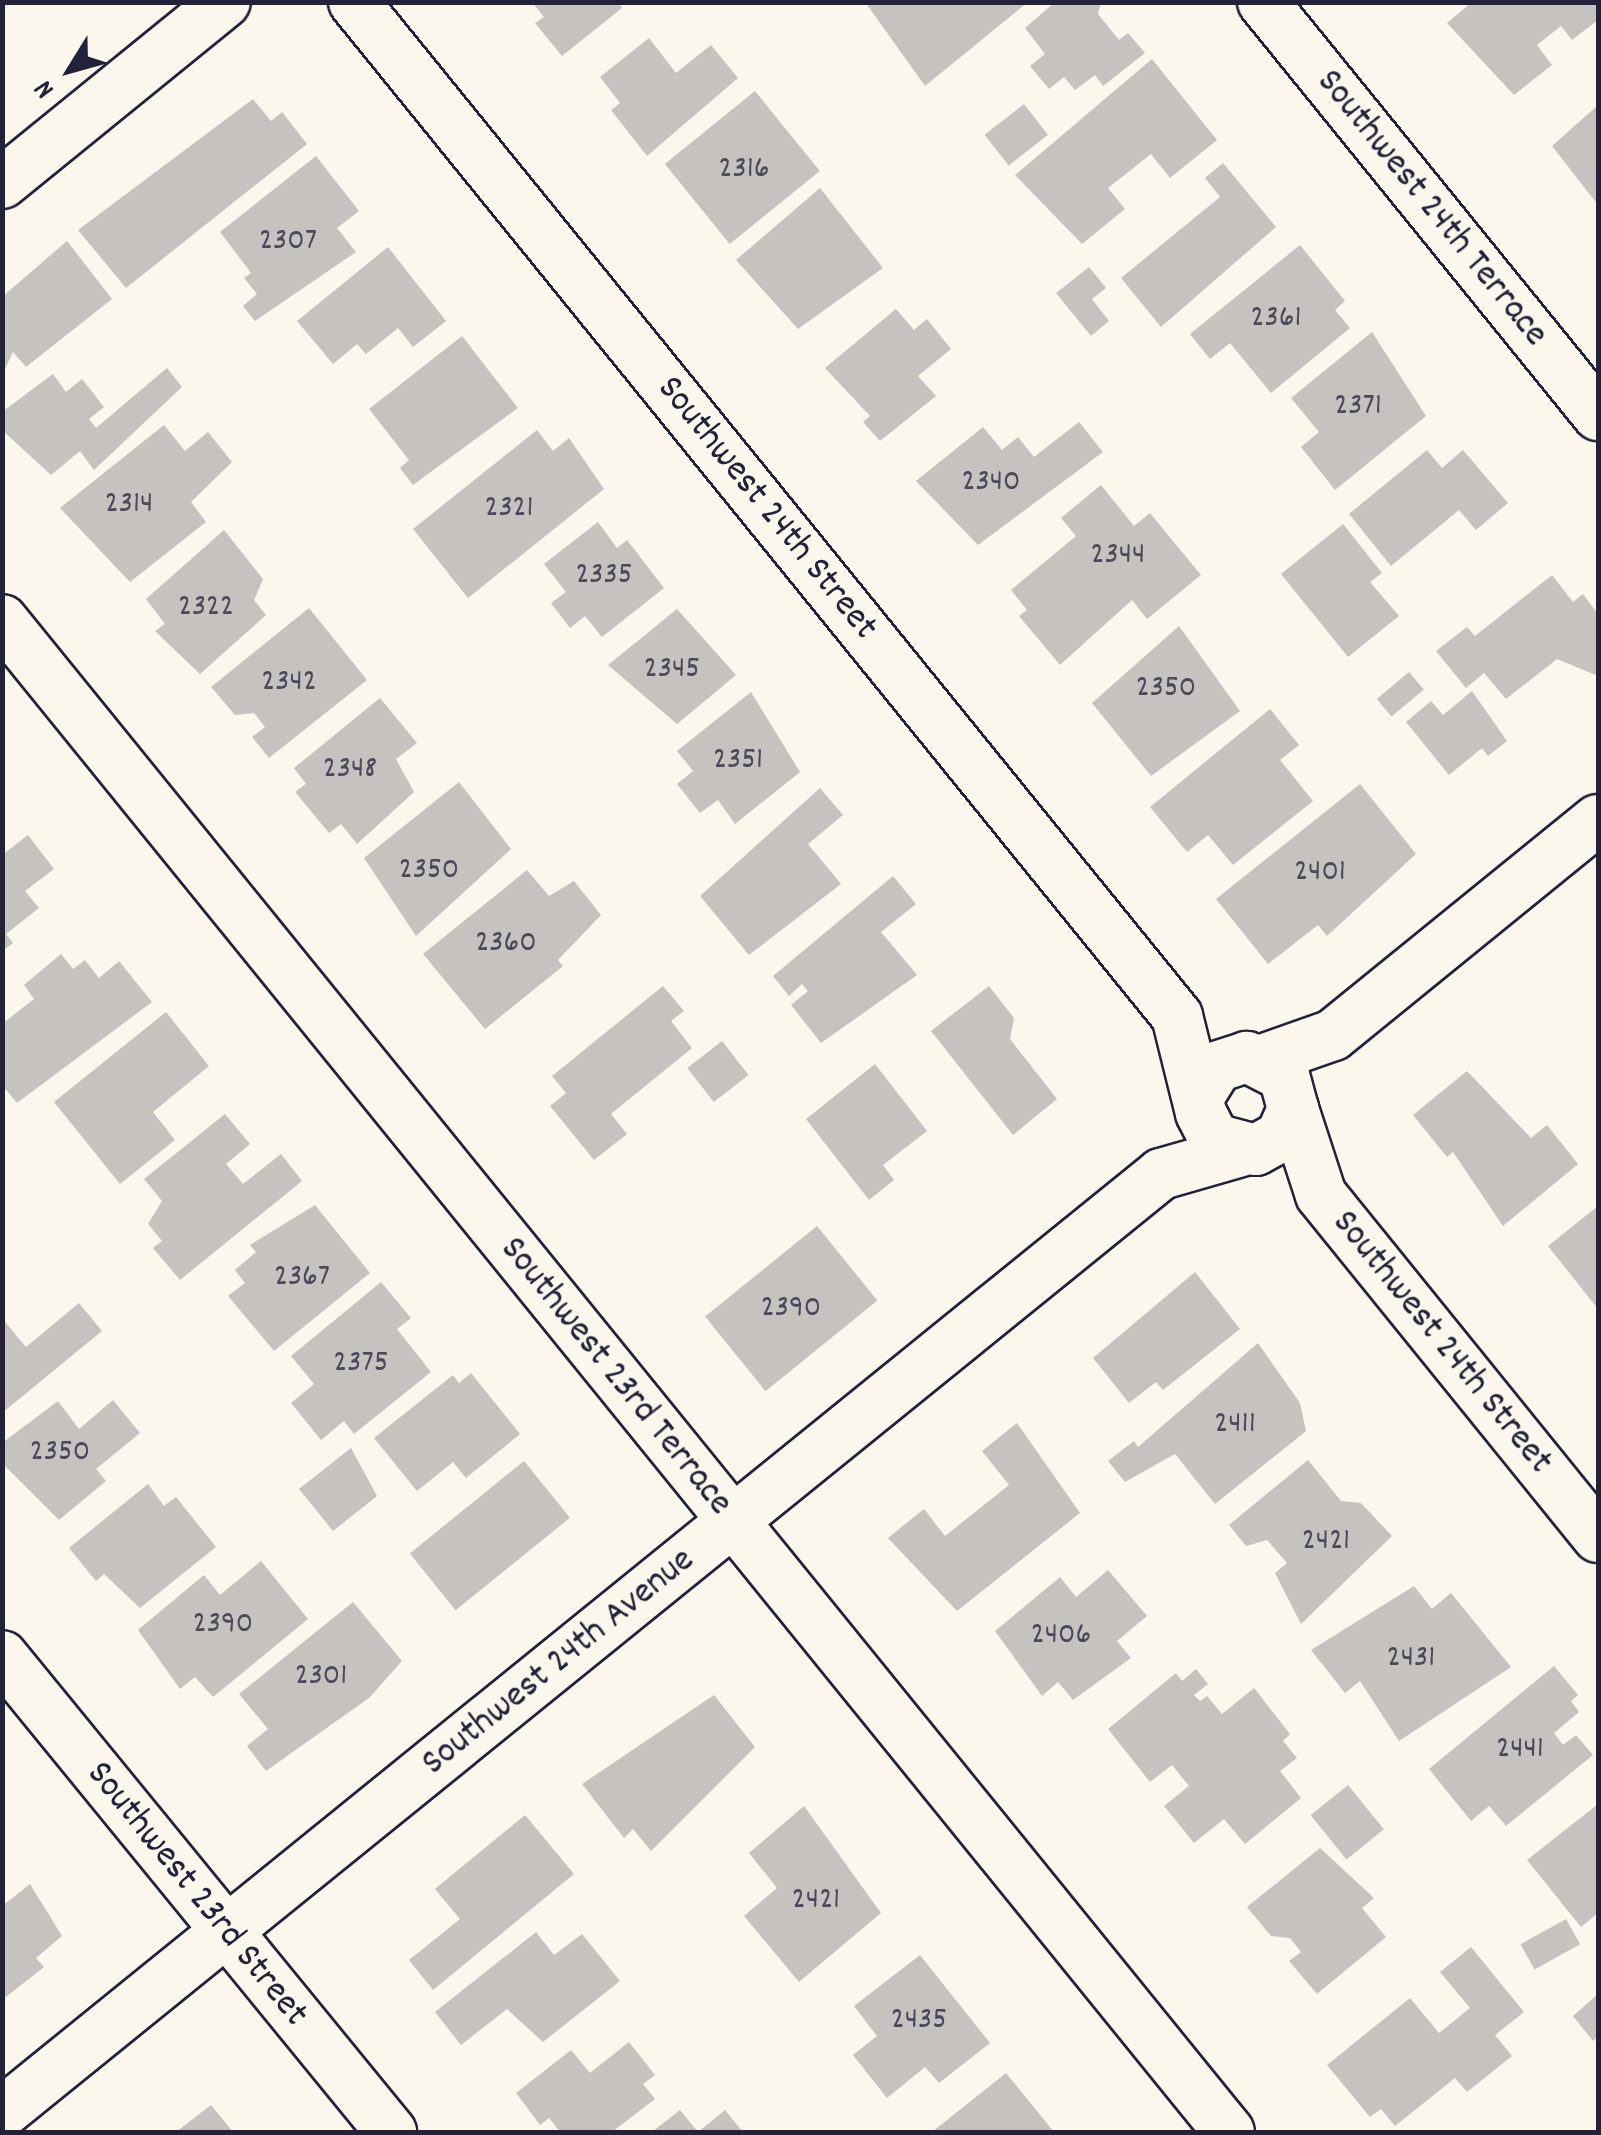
<!DOCTYPE html>
<style>
body{margin:0}
#map{position:relative;width:1601px;height:2135px;overflow:hidden;background:#fbf7ec;font-family:Dekko,sans-serif}
div>[style]{position:absolute}
[style*='--x']{left:calc(var(--x)*1px);top:calc(var(--y)*1px);width:calc(var(--w)*1px);rotate:calc(var(--a)*1deg)}
.building>*{inset:0;background:#c6c2c0;transform-origin:0 0}
.roads{filter:drop-shadow(2px 0 #22223b) drop-shadow(-2px 0 #22223b) drop-shadow(0 2px #22223b) drop-shadow(0 -2px #22223b)}
.street>*{height:50px;margin:-25px;padding:0 25px;transform-origin:25px;border-radius:25px;background:#fbf7ec}
span{translate:-50% -50%;white-space:nowrap;text-align:center;line-height:1.15;-webkit-text-stroke:10px #fbf7ec;paint-order:stroke}
.number-label{font-size:32px;color:#4b4a5c}
.number-label span{-webkit-text-stroke-width:0}
.street-label{font-size:38px;color:#22223b}
.frame{position:absolute;inset:0;border:5px solid #22223b;pointer-events:none}
.north{position:absolute;left:20px;top:20px;width:100px;height:100px;-webkit-text-stroke:8px #fbf7ec;paint-order:stroke;rotate:233deg;font-size:28px;font-weight:700;line-height:40px;text-align:center;color:#22223b}
.north::after{content:'';display:block;margin:auto;width:35px;height:45px;background:#22223b;clip-path:polygon(50% 0,100% 100%,50% 72%,0 100%)}
</style>
<div id="map">
<div class="building">
<div style="clip-path:polygon(532px 2px,618px 2px,622px 8px,562px 56px,535px 23px,544px 17px)"></div>
<div style="clip-path:polygon(865px 2px,1028px 2px,925px 86px)"></div>
<div style="clip-path:polygon(1055px 2px,1101px 2px,1098px 14px,1119px 40px,1128px 33px,1145px 53px,1103px 86px,1095px 75px,1075px 90px,1064px 77px,1049px 89px,1030px 66px,1045px 54px,1025px 28px)"></div>
<div style="clip-path:polygon(1472px 2px,1598px 2px,1598px 20px,1572px 40px,1561px 26px,1537px 45px,1552px 65px,1514px 95px,1447px 23px)"></div>
<div style="clip-path:polygon(649px 38px,676px 73px,711px 45px,738px 78px,647px 156px,611px 110px,620px 103px,600px 77px)"></div>
<div style="clip-path:polygon(1152px 59px,1217px 140px,1170px 178px,1151px 154px,1108px 188px,1125px 209px,1082px 244px,1015px 175px)"></div>
<div style="left:755px;top:91px;width:103px;height:116px;rotate:51deg"></div>
<div style="clip-path:polygon(253px 99px,271px 121px,282px 112px,307px 144px,126px 288px,78px 230px)"></div>
<div style="left:1024px;top:104px;width:39px;height:50px;rotate:52deg"></div>
<div style="clip-path:polygon(1598px 105px,1598px 205px,1552px 146px)"></div>
<div style="clip-path:polygon(316px 156px,359px 211px,337px 228px,356px 252px,255px 321px,243px 306px,257px 294px,244px 278px,251px 273px,220px 232px)"></div>
<div style="clip-path:polygon(1223px 163px,1276px 227px,1161px 327px,1121px 278px,1220px 197px,1205px 178px)"></div>
<div style="clip-path:polygon(820px 188px,883px 268px,798px 329px,736px 260px)"></div>
<div style="clip-path:polygon(67px 241px,112px 299px,26px 367px,13px 352px,2px 375px,2px 297px)"></div>
<div style="clip-path:polygon(1300px 245px,1345px 301px,1335px 310px,1350px 328px,1271px 393px,1230px 343px,1210px 359px,1190px 334px)"></div>
<div style="clip-path:polygon(388px 247px,446px 321px,413px 347px,398px 328px,366px 354px,357px 344px,333px 364px,297px 321px)"></div>
<div style="clip-path:polygon(1089px 267px,1106px 288px,1092px 299px,1109px 321px,1091px 336px,1056px 293px)"></div>
<div style="clip-path:polygon(896px 309px,914px 330px,927px 319px,951px 349px,918px 376px,936px 396px,880px 441px,863px 422px,870px 416px,825px 368px)"></div>
<div style="clip-path:polygon(1372px 332px,1426px 416px,1335px 490px,1301px 447px,1319px 432px,1291px 398px)"></div>
<div style="clip-path:polygon(462px 336px,518px 408px,413px 485px,400px 468px,409px 460px,369px 409px)"></div>
<div style="clip-path:polygon(167px 368px,182px 387px,94px 470px,80px 451px,51px 475px,2px 430px,2px 412px,53px 374px,66px 392px,82px 379px,104px 407px,89px 419px,96px 428px)"></div>
<div style="clip-path:polygon(1079px 422px,1103px 452px,978px 545px,916px 481px,983px 427px,1002px 450px,1018px 437px,1034px 457px)"></div>
<div style="clip-path:polygon(164px 425px,185px 451px,208px 432px,232px 462px,191px 502px,206px 522px,130px 582px,60px 508px)"></div>
<div style="clip-path:polygon(537px 430px,553px 451px,569px 438px,604px 489px,468px 598px,413px 529px)"></div>
<div style="clip-path:polygon(1427px 450px,1442px 468px,1463px 450px,1508px 503px,1476px 530px,1459px 510px,1391px 566px,1349px 514px)"></div>
<div style="clip-path:polygon(1101px 485px,1134px 526px,1150px 513px,1201px 575px,1147px 619px,1132px 600px,1060px 665px,1019px 616px,1027px 610px,1011px 590px,1076px 536px,1061px 518px)"></div>
<div style="clip-path:polygon(598px 522px,617px 548px,627px 540px,664px 588px,602px 637px,585px 616px,570px 628px,551px 603px,566px 592px,544px 564px)"></div>
<div style="clip-path:polygon(1343px 524px,1382px 573px,1370px 582px,1399px 616px,1348px 657px,1281px 574px)"></div>
<div style="clip-path:polygon(224px 530px,263px 579px,254px 600px,266px 615px,200px 674px,155px 631px,165px 624px,146px 599px)"></div>
<div style="clip-path:polygon(1552px 575px,1573px 602px,1583px 594px,1598px 614px,1598px 676px,1557px 659px,1506px 699px,1484px 673px,1466px 688px,1436px 651px,1467px 627px,1475px 636px)"></div>
<div style="clip-path:polygon(309px 608px,367px 680px,269px 758px,252px 737px,265px 727px,254px 713px,235px 715px,211px 687px)"></div>
<div style="clip-path:polygon(677px 609px,736px 675px,677px 724px,608px 665px)"></div>
<div style="clip-path:polygon(1179px 626px,1240px 711px,1151px 776px,1092px 703px)"></div>
<div style="left:1409px;top:672px;width:23px;height:42px;rotate:50deg"></div>
<div style="clip-path:polygon(1472px 691px,1507px 741px,1488px 756px,1482px 748px,1449px 775px,1406px 722px,1431px 701px,1443px 715px)"></div>
<div style="clip-path:polygon(751px 692px,800px 772px,735px 824px,718px 800px,700px 813px,677px 784px,693px 771px,677px 751px)"></div>
<div style="clip-path:polygon(380px 698px,417px 743px,396px 759px,414px 792px,357px 844px,341px 824px,329px 833px,295px 792px,306px 784px,294px 768px)"></div>
<div style="clip-path:polygon(1270px 709px,1299px 745px,1280px 760px,1313px 801px,1233px 865px,1208px 835px,1187px 852px,1150px 807px)"></div>
<div style="clip-path:polygon(459px 782px,511px 849px,416px 936px,364px 858px)"></div>
<div style="clip-path:polygon(1360px 784px,1416px 854px,1327px 936px,1318px 925px,1268px 964px,1216px 899px)"></div>
<div style="clip-path:polygon(820px 788px,843px 815px,808px 844px,841px 884px,749px 955px,700px 896px)"></div>
<div style="clip-path:polygon(28px 835px,54px 869px,25px 891px,39px 908px,6px 934px,13px 943px,2px 951px,2px 855px)"></div>
<div style="clip-path:polygon(527px 870px,549px 896px,574px 881px,601px 915px,558px 960px,563px 966px,485px 1029px,423px 954px)"></div>
<div style="clip-path:polygon(893px 876px,916px 904px,881px 932px,917px 975px,821px 1043px,791px 1005px,808px 991px,802px 984px,789px 996px,773px 976px)"></div>
<div style="clip-path:polygon(61px 954px,73px 969px,85px 960px,99px 978px,119px 961px,152px 1002px,17px 1103px,2px 1085px,2px 1024px,34px 999px,24px 985px)"></div>
<div style="clip-path:polygon(663px 986px,684px 1011px,671px 1021px,692px 1048px,611px 1114px,627px 1134px,594px 1160px,550px 1106px,566px 1093px,552px 1076px)"></div>
<div style="clip-path:polygon(989px 986px,1014px 1018px,1010px 1039px,1057px 1099px,1013px 1135px,931px 1031px)"></div>
<div style="clip-path:polygon(166px 1012px,209px 1066px,153px 1112px,175px 1140px,120px 1184px,54px 1102px)"></div>
<div style="left:722px;top:1041px;width:43px;height:44px;rotate:52deg"></div>
<div style="clip-path:polygon(875px 1064px,927px 1131px,883px 1165px,894px 1180px,869px 1200px,806px 1119px)"></div>
<div style="clip-path:polygon(1467px 1071px,1531px 1138px,1547px 1125px,1578px 1164px,1503px 1226px,1453px 1152px,1447px 1157px,1413px 1115px)"></div>
<div style="clip-path:polygon(225px 1114px,250px 1144px,226px 1164px,243px 1184px,281px 1154px,302px 1181px,180px 1280px,153px 1248px,162px 1241px,148px 1224px,162px 1201px,144px 1179px)"></div>
<div style="clip-path:polygon(315px 1205px,370px 1273px,274px 1351px,228px 1296px,245px 1283px,235px 1270px,256px 1252px,250px 1245px)"></div>
<div style="clip-path:polygon(1598px 1206px,1598px 1309px,1548px 1246px)"></div>
<div style="left:817px;top:1226px;width:96px;height:144px;rotate:51deg"></div>
<div style="clip-path:polygon(1195px 1272px,1240px 1329px,1163px 1390px,1156px 1382px,1129px 1403px,1093px 1358px)"></div>
<div style="clip-path:polygon(381px 1282px,411px 1318px,397px 1329px,431px 1372px,354px 1434px,344px 1421px,321px 1440px,291px 1403px,314px 1384px,291px 1356px)"></div>
<div style="clip-path:polygon(79px 1303px,102px 1331px,2px 1413px,2px 1318px,26px 1347px)"></div>
<div style="clip-path:polygon(1258px 1343px,1300px 1403px,1306px 1431px,1215px 1504px,1175px 1454px,1125px 1482px,1108px 1461px,1134px 1441px,1138px 1447px)"></div>
<div style="clip-path:polygon(471px 1373px,520px 1434px,466px 1478px,453px 1462px,417px 1491px,374px 1438px,453px 1375px,459px 1383px)"></div>
<div style="clip-path:polygon(113px 1400px,140px 1433px,96px 1469px,106px 1481px,59px 1520px,2px 1463px,2px 1443px,58px 1401px,79px 1429px)"></div>
<div style="clip-path:polygon(1017px 1423px,1080px 1513px,957px 1611px,888px 1538px,924px 1509px,945px 1536px,1009px 1485px,982px 1451px)"></div>
<div style="clip-path:polygon(351px 1448px,377px 1496px,333px 1531px,299px 1489px)"></div>
<div style="clip-path:polygon(1308px 1460px,1341px 1501px,1361px 1503px,1392px 1536px,1301px 1624px,1275px 1573px,1287px 1563px,1267px 1540px,1246px 1546px,1229px 1525px)"></div>
<div style="left:524px;top:1461px;width:73px;height:147px;rotate:51deg"></div>
<div style="clip-path:polygon(148px 1484px,164px 1506px,176px 1497px,216px 1547px,140px 1608px,104px 1574px,96px 1581px,69px 1548px)"></div>
<div style="clip-path:polygon(261px 1561px,308px 1619px,213px 1697px,195px 1677px,180px 1689px,138px 1630px,204px 1575px,220px 1595px)"></div>
<div style="clip-path:polygon(1108px 1570px,1147px 1616px,1117px 1641px,1131px 1658px,1073px 1700px,1058px 1682px,1042px 1696px,995px 1631px,1060px 1577px,1076px 1597px)"></div>
<div style="clip-path:polygon(1414px 1586px,1432px 1609px,1451px 1593px,1511px 1667px,1399px 1741px,1360px 1681px,1345px 1693px,1311px 1650px)"></div>
<div style="clip-path:polygon(353px 1602px,402px 1661px,369px 1698px,266px 1771px,247px 1746px,268px 1729px,239px 1694px)"></div>
<div style="clip-path:polygon(1554px 1666px,1578px 1695px,1571px 1701px,1579px 1712px,1554px 1733px,1563px 1745px,1576px 1735px,1593px 1755px,1506px 1826px,1489px 1806px,1471px 1821px,1429px 1769px)"></div>
<div style="clip-path:polygon(1196px 1669px,1208px 1684px,1194px 1695px,1200px 1701px,1207px 1696px,1222px 1714px,1254px 1688px,1290px 1734px,1283px 1741px,1297px 1758px,1280px 1771px,1301px 1798px,1245px 1844px,1224px 1819px,1194px 1843px,1164px 1806px,1189px 1786px,1172px 1765px,1150px 1782px,1108px 1729px,1176px 1673px,1182px 1681px)"></div>
<div style="clip-path:polygon(714px 1695px,755px 1747px,651px 1851px,633px 1829px,624px 1838px,582px 1784px)"></div>
<div style="left:1348px;top:1785px;width:57px;height:48px;rotate:51deg"></div>
<div style="clip-path:polygon(1598px 1804px,1598px 1913px,1581px 1927px,1527px 1860px)"></div>
<div style="clip-path:polygon(804px 1806px,881px 1913px,799px 1982px,744px 1916px,777px 1888px,749px 1853px)"></div>
<div style="clip-path:polygon(525px 1815px,574px 1874px,433px 1990px,409px 1960px,460px 1919px,435px 1889px)"></div>
<div style="clip-path:polygon(1320px 1848px,1374px 1898px,1362px 1908px,1386px 1937px,1317px 1994px,1289px 1961px,1301px 1952px,1290px 1938px,1271px 1936px,1247px 1907px)"></div>
<div style="clip-path:polygon(30px 1884px,62px 1936px,36px 1958px,44px 1967px,2px 2000px,2px 1906px)"></div>
<div style="left:1566px;top:1919px;width:29px;height:52px;rotate:61deg"></div>
<div style="clip-path:polygon(536px 1932px,554px 1955px,582px 1934px,620px 1981px,543px 2042px,507px 2009px,461px 2045px,435px 2012px)"></div>
<div style="clip-path:polygon(1471px 1947px,1524px 2012px,1495px 2035px,1512px 2056px,1467px 2092px,1455px 2078px,1395px 2126px,1381px 2109px,1370px 2117px,1327px 2065px,1410px 1998px,1439px 2033px,1470px 2008px,1440px 1972px)"></div>
<div style="clip-path:polygon(920px 1955px,990px 2043px,939px 2083px,925px 2067px,887px 2098px,853px 2055px,877px 2036px,854px 2006px)"></div>
<div style="clip-path:polygon(1598px 1994px,1598px 2036px,1593px 2041px,1573px 2016px)"></div>
<div style="clip-path:polygon(629px 2042px,655px 2075px,643px 2084px,655px 2099px,612px 2132px,560px 2132px,549px 2118px,540px 2125px,516px 2093px,571px 2050px,590px 2073px)"></div>
<div style="clip-path:polygon(1006px 2073px,1054px 2132px,932px 2132px)"></div>
<div style="clip-path:polygon(211px 2105px,233px 2132px,176px 2132px)"></div>
<div style="clip-path:polygon(680px 2110px,698px 2132px,725px 2110px,743px 2132px,652px 2132px)"></div>
</div>
<div class="roads">
<div class="street">
<div style="--x:354;--y:2;--w:1306;--a:50.94"></div>
<div style="--x:1177;--y:1016;--w:100;--a:76.1"></div>
<div style="--x:1201;--y:1113;--w:29;--a:63"></div>
<div style="--x:1214;--y:1139;--w:43;--a:14.7"></div>
<div style="--x:1256;--y:1150;--w:29;--a:-29"></div>
<div style="--x:1281;--y:1136;--w:30;--a:-66"></div>
<div style="--x:1293;--y:1109;--w:34;--a:-105"></div>
<div style="--x:1284;--y:1076;--w:42;--a:-152.8"></div>
<div style="--x:1247;--y:1057;--w:32;--a:162"></div>
<div style="--x:1217;--y:1067;--w:32;--a:122"></div>
<div style="--x:1263;--y:2;--w:532;--a:50.95"></div>
<div style="--x:2;--y:183;--w:287;--a:-39.1"></div>
<div style="--x:2;--y:620;--w:1947;--a:50.94"></div>
<div style="--x:1262;--y:1060;--w:75;--a:-19.4"></div>
<div style="--x:1333;--y:1035;--w:341;--a:-39.1"></div>
<div style="--x:1293;--y:1109;--w:90;--a:72"></div>
<div style="--x:1321;--y:1195;--w:440;--a:51"></div>
<div style="--x:2;--y:1656;--w:615;--a:50.74"></div>
<div style="--x:2;--y:2113;--w:1492;--a:-39.01"></div>
<div style="--x:1161;--y:1174;--w:83;--a:-16"></div>
</div>
</div>
<div class="number-label">
<span style="left:744px;top:170px">2316</span>
<span style="left:288px;top:242px">2307</span>
<span style="left:1276px;top:319px">2361</span>
<span style="left:1358px;top:407px">2371</span>
<span style="left:991px;top:483px">2340</span>
<span style="left:129px;top:505px">2314</span>
<span style="left:509px;top:509px">2321</span>
<span style="left:1118px;top:556px">2344</span>
<span style="left:604px;top:576px">2335</span>
<span style="left:206px;top:608px">2322</span>
<span style="left:672px;top:670px">2345</span>
<span style="left:289px;top:683px">2342</span>
<span style="left:1166px;top:689px">2350</span>
<span style="left:738px;top:761px">2351</span>
<span style="left:350px;top:770px">2348</span>
<span style="left:429px;top:871px">2350</span>
<span style="left:1320px;top:873px">2401</span>
<span style="left:506px;top:944px">2360</span>
<span style="left:302px;top:1278px">2367</span>
<span style="left:791px;top:1309px">2390</span>
<span style="left:361px;top:1364px">2375</span>
<span style="left:1235px;top:1425px">2411</span>
<span style="left:60px;top:1453px">2350</span>
<span style="left:1326px;top:1542px">2421</span>
<span style="left:223px;top:1625px">2390</span>
<span style="left:1061px;top:1636px">2406</span>
<span style="left:1411px;top:1659px">2431</span>
<span style="left:321px;top:1677px">2301</span>
<span style="left:1520px;top:1750px">2441</span>
<span style="left:816px;top:1901px">2421</span>
<span style="left:919px;top:2021px">2435</span>
</div>
<div class="street-label">
<span style="left:1431px;top:209px;rotate:51deg">Southwest 24th Terrace</span>
<span style="left:766px;top:509px;rotate:51deg">Southwest 24th Street</span>
<span style="left:1441px;top:1343px;rotate:51deg">Southwest 24th Street</span>
<span style="left:615px;top:1377px;rotate:51deg">Southwest 23rd Terrace</span>
<span style="left:559px;top:1663px;rotate:-39deg">Southwest 24th Avenue</span>
<span style="left:196px;top:1895px;rotate:51deg">Southwest 23rd Street</span>
</div>
<div class="frame"></div>
<div class="north">N</div>
</div>
